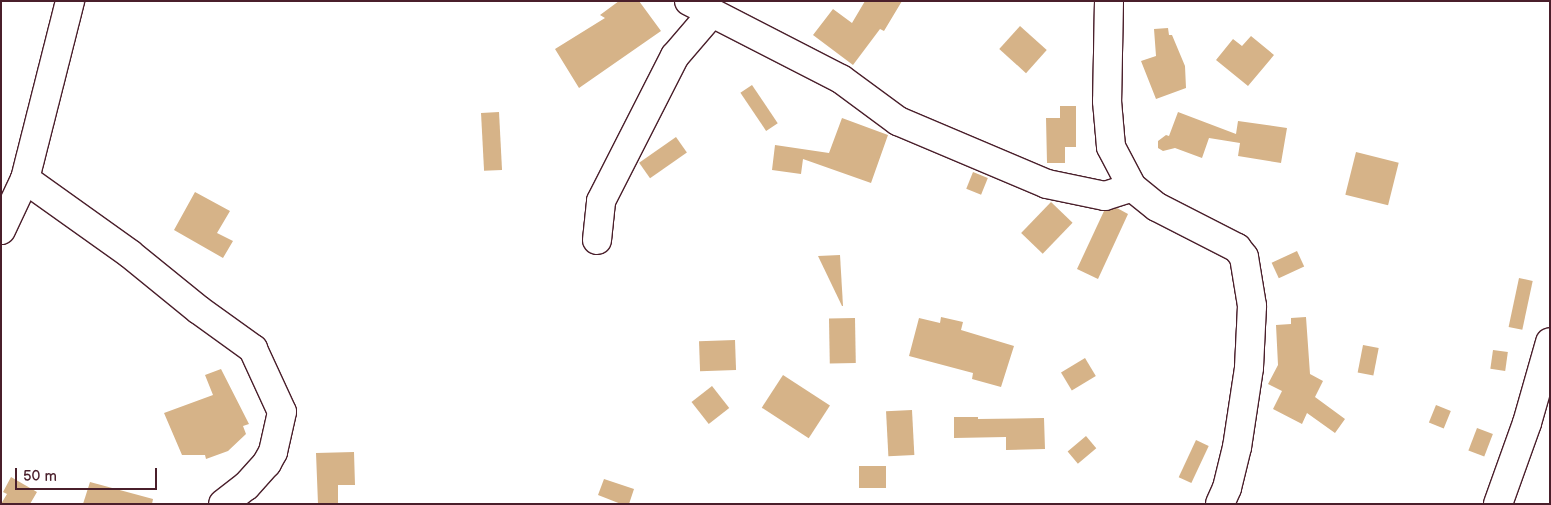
<!DOCTYPE html>
<style>
body{margin:0}
#map{position:relative;width:1551px;height:505px;overflow:hidden;background:#fff;font-family:"Balsamiq Sans",sans-serif}
div>[style]{position:absolute}
[style*='--x']{left:calc(var(--x)*1px);top:calc(var(--y)*1px);width:calc(var(--w)*1px);rotate:calc(var(--a)*1deg)}
.building>*{inset:0;background:#d6b388;transform-origin:0 0}
.roads{filter:drop-shadow(1px 0 #4a1f2b) drop-shadow(-1px 0 #4a1f2b) drop-shadow(0 1px #4a1f2b) drop-shadow(0 -1px #4a1f2b)}
.minor>*{height:28px;margin:-14px;padding:0 14px;transform-origin:14px;border-radius:14px;background:#fff}
span{translate:-50% -50%;white-space:nowrap;text-align:center;line-height:1.15;-webkit-text-stroke:5px #fff;paint-order:stroke}
.frame{position:absolute;inset:0;border:2px solid #4a1f2b;pointer-events:none}
.scale{position:absolute;left:15px;top:468px;width:142px;height:22px;box-sizing:border-box;border:2px solid #4a1f2b;border-top:0;padding-left:6px;font-size:15px;line-height:18px;white-space:nowrap;color:#4a1f2b;-webkit-text-stroke:4px #fff;paint-order:stroke}
</style>
<div id="map">
<div class="building">
<div style="clip-path:polygon(619px 1px,639px 1px,661px 31px,579px 88px,555px 49px,605px 18px,600px 15px)"></div>
<div style="clip-path:polygon(865px 1px,902px 1px,884px 31px,880px 29px,853px 65px,813px 35px,833px 9px,852px 23px)"></div>
<div style="left:1020px;top:26px;width:36px;height:31px;rotate:42deg"></div>
<div style="clip-path:polygon(1168px 28px,1169px 35px,1172px 35px,1185px 66px,1186px 88px,1156px 99px,1141px 61px,1156px 56px,1154px 29px)"></div>
<div style="clip-path:polygon(1251px 36px,1274px 55px,1248px 86px,1216px 60px,1233px 39px,1242px 46px)"></div>
<div style="left:752px;top:85px;width:46px;height:14px;rotate:56deg"></div>
<div style="clip-path:polygon(1060px 106px,1076px 106px,1076px 147px,1065px 147px,1065px 163px,1047px 163px,1046px 118px,1060px 118px)"></div>
<div style="left:499px;top:112px;width:58px;height:18px;rotate:87deg"></div>
<div style="clip-path:polygon(1178px 112px,1236px 134px,1238px 121px,1287px 128px,1281px 163px,1238px 156px,1240px 143px,1209px 138px,1202px 158px,1175px 148px,1163px 151px,1158px 148px,1158px 141px,1166px 135px,1169px 136px)"></div>
<div style="clip-path:polygon(842px 118px,888px 135px,871px 183px,803px 159px,801px 174px,772px 170px,775px 145px,829px 153px)"></div>
<div style="left:676px;top:137px;width:19px;height:45px;rotate:55deg"></div>
<div style="left:1356px;top:152px;width:44px;height:44px;rotate:14deg"></div>
<div style="left:973px;top:172px;width:16px;height:18px;rotate:22deg"></div>
<div style="clip-path:polygon(195px 192px,230px 211px,217px 233px,233px 241px,223px 258px,174px 230px)"></div>
<div style="left:1051px;top:202px;width:30px;height:43px;rotate:44deg"></div>
<div style="clip-path:polygon(1117px 208px,1128px 214px,1098px 279px,1077px 269px,1104px 211px)"></div>
<div style="left:1297px;top:251px;width:17px;height:28px;rotate:65deg"></div>
<div style="clip-path:polygon(840px 255px,843px 306px,842px 306px,818px 256px)"></div>
<div style="left:1519px;top:278px;width:14px;height:50px;rotate:12deg"></div>
<div style="clip-path:polygon(941px 317px,963px 322px,961px 330px,1014px 346px,1001px 387px,972px 379px,973px 373px,909px 356px,919px 318px,940px 323px)"></div>
<div style="clip-path:polygon(1306px 317px,1310px 374px,1323px 381px,1315px 397px,1345px 419px,1335px 433px,1307px 413px,1302px 424px,1273px 409px,1282px 391px,1268px 384px,1278px 365px,1276px 325px,1291px 324px,1291px 318px)"></div>
<div style="left:855px;top:318px;width:45px;height:26px;rotate:89deg"></div>
<div style="left:735px;top:340px;width:30px;height:36px;rotate:88deg"></div>
<div style="left:1363px;top:345px;width:16px;height:28px;rotate:11deg"></div>
<div style="left:1493px;top:350px;width:15px;height:19px;rotate:8deg"></div>
<div style="left:1085px;top:358px;width:21px;height:28px;rotate:59deg"></div>
<div style="clip-path:polygon(221px 369px,249px 424px,243px 426px,246px 434px,228px 451px,206px 459px,205px 455px,182px 455px,164px 413px,213px 395px,205px 375px)"></div>
<div style="left:783px;top:375px;width:56px;height:39px;rotate:33deg"></div>
<div style="left:712px;top:386px;width:28px;height:26px;rotate:52deg"></div>
<div style="left:1436px;top:405px;width:16px;height:19px;rotate:22deg"></div>
<div style="left:912px;top:410px;width:45px;height:26px;rotate:87deg"></div>
<div style="clip-path:polygon(954px 417px,978px 417px,978px 419px,1044px 418px,1045px 449px,1006px 450px,1006px 437px,954px 438px)"></div>
<div style="left:1477px;top:428px;width:17px;height:24px;rotate:21deg"></div>
<div style="left:1086px;top:436px;width:16px;height:24px;rotate:50deg"></div>
<div style="left:1196px;top:440px;width:14px;height:41px;rotate:25deg"></div>
<div style="clip-path:polygon(354px 452px,355px 485px,338px 485px,338px 504px,318px 504px,316px 453px)"></div>
<div style="left:859px;top:466px;width:27px;height:22px"></div>
<div style="clip-path:polygon(11px 477px,37px 492px,30px 504px,1px 504px,7px 494px,3px 492px)"></div>
<div style="clip-path:polygon(604px 479px,634px 489px,629px 504px,621px 504px,598px 495px)"></div>
<div style="clip-path:polygon(90px 482px,153px 499px,152px 504px,83px 504px)"></div>
</div>
<div class="roads">
<div class="minor">
<div style="--x:689;--y:1;--w:171;--a:27.2"></div>
<div style="--x:841;--y:79;--w:71;--a:36.4"></div>
<div style="--x:898;--y:121;--w:162;--a:22.9"></div>
<div style="--x:1047;--y:184;--w:59;--a:11.7"></div>
<div style="--x:1105;--y:196;--w:28;--a:-18"></div>
<div style="--x:1109;--y:1;--w:100;--a:91.1"></div>
<div style="--x:1107;--y:101;--w:46;--a:85"></div>
<div style="--x:1111;--y:147;--w:45;--a:62.3"></div>
<div style="--x:1132;--y:187;--w:32;--a:39"></div>
<div style="--x:1157;--y:207;--w:90;--a:27.1"></div>
<div style="--x:1237;--y:248;--w:11;--a:52"></div>
<div style="--x:1244;--y:257;--w:50;--a:80.7"></div>
<div style="--x:1252;--y:306;--w:62;--a:92.8"></div>
<div style="--x:1249;--y:368;--w:80;--a:98.6"></div>
<div style="--x:1237;--y:447;--w:42;--a:103.7"></div>
<div style="--x:1227;--y:488;--w:17;--a:114"></div>
<div style="--x:25;--y:179;--w:129;--a:35.5"></div>
<div style="--x:130;--y:254;--w:89;--a:39.1"></div>
<div style="--x:199;--y:310;--w:67;--a:35.8"></div>
<div style="--x:253;--y:349;--w:69;--a:65.3"></div>
<div style="--x:282;--y:412;--w:41;--a:102.7"></div>
<div style="--x:273;--y:452;--w:13;--a:119"></div>
<div style="--x:267;--y:463;--w:31;--a:132"></div>
<div style="--x:246;--y:486;--w:29;--a:142"></div>
<div style="--x:1;--y:230;--w:56;--a:-64.8"></div>
<div style="--x:25;--y:179;--w:184;--a:-75.8"></div>
<div style="--x:597;--y:240;--w:39;--a:-84"></div>
<div style="--x:601;--y:201;--w:163;--a:-63"></div>
<div style="--x:675;--y:56;--w:55;--a:-49.4"></div>
<div style="--x:1498;--y:504;--w:86;--a:-70.3"></div>
<div style="--x:1527;--y:423;--w:84;--a:-74.1"></div>
</div>
</div>
<div class="frame"></div>
<div class="scale">50 m</div>
</div>
